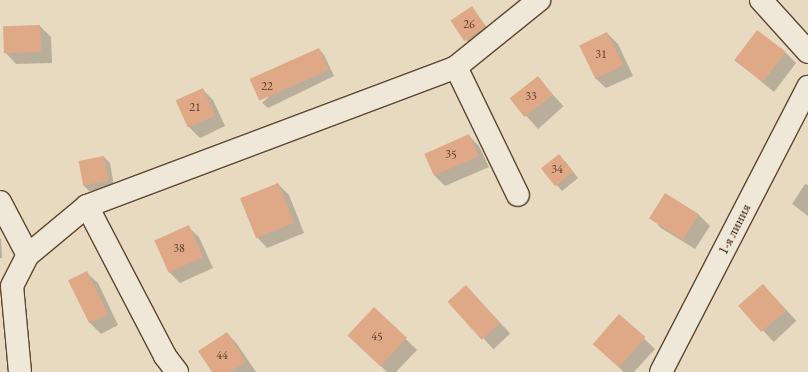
<!DOCTYPE html>
<meta charset="utf-8">
<style>
body{margin:0}
#map{position:relative;width:808px;height:372px;overflow:hidden;background:#e7dac1;font-family:"EB Garamond",serif}
div>[style]{position:absolute}
[style*='--x']{left:calc(var(--x)*1px);top:calc(var(--y)*1px);width:calc(var(--w)*1px);rotate:calc(var(--a)*1deg)}
.shadow>*{inset:0;background:#0003;transform-origin:0 0}
.building>*{inset:0;background:#dfa988;transform-origin:0 0}
.roads{filter:drop-shadow(1px 0 #5e4631) drop-shadow(-1px 0 #5e4631) drop-shadow(0 1px #5e4631) drop-shadow(0 -1px #5e4631)}
.minor>*{height:22px;margin:-11px;padding:0 11px;transform-origin:11px;border-radius:11px;background:#efe7d7}
span{translate:-50% -50%;white-space:nowrap;text-align:center;line-height:1.15;-webkit-text-stroke:3px #efe7d7;paint-order:stroke}
.number-label{font-size:12px;color:#5c3a23}
.number-label span{-webkit-text-stroke-width:0}
.street-label{font-size:14px;color:#301501}
</style>
<div id="map">
<div class="shadow">
<div style="clip-path:polygon(472px 8px,491px 33px,472px 48px,467px 42px)"></div>
<div style="clip-path:polygon(40px 26px,51px 37px,52px 63px,16px 64px,6px 53px)"></div>
<div style="clip-path:polygon(607px 33px,618px 44px,633px 76px,606px 88px,595px 78px)"></div>
<div style="clip-path:polygon(319px 49px,324px 55px,334px 76px,268px 108px,262px 103px)"></div>
<div style="clip-path:polygon(785px 52px,796px 63px,774px 92px,735px 60px)"></div>
<div style="left:538px;top:78px;width:38px;height:34px;rotate:48deg"></div>
<div style="clip-path:polygon(202px 89px,213px 100px,225px 126px,200px 138px,189px 127px)"></div>
<div style="clip-path:polygon(468px 135px,479px 146px,489px 167px,445px 186px,434px 175px)"></div>
<div style="clip-path:polygon(104px 157px,110px 163px,114px 187px,89px 191px,83px 185px)"></div>
<div style="clip-path:polygon(565px 161px,578px 178px,562px 191px,543px 169px)"></div>
<div style="clip-path:polygon(278px 184px,289px 195px,304px 233px,267px 248px,257px 237px)"></div>
<div style="clip-path:polygon(805px 184px,808px 185px,808px 216px,792px 204px)"></div>
<div style="clip-path:polygon(665px 194px,699px 215px,710px 226px,695px 249px,661px 228px,651px 217px)"></div>
<div style="clip-path:polygon(188px 227px,199px 237px,213px 268px,180px 283px,169px 272px)"></div>
<div style="clip-path:polygon(0 238px,1px 239px,2px 258px,0 258px)"></div>
<div style="clip-path:polygon(87px 273px,98px 283px,118px 325px,101px 334px,90px 323px,69px 282px)"></div>
<div style="left:763px;top:285px;width:49px;height:31px;rotate:47deg"></div>
<div style="left:466px;top:286px;width:65px;height:23px;rotate:47deg"></div>
<div style="clip-path:polygon(374px 308px,417px 350px,396px 372px,387px 372px,360px 346px)"></div>
<div style="clip-path:polygon(619px 315px,655px 349px,634px 372px,624px 372px,604px 354px)"></div>
<div style="clip-path:polygon(227px 333px,237px 344px,256px 372px,213px 372px)"></div>
</div>
<div class="building">
<div style="left:472px;top:6px;width:25px;height:26px;rotate:56deg"></div>
<div style="left:40px;top:25px;width:27px;height:37px;rotate:88deg"></div>
<div style="left:757px;top:30px;width:36px;height:38px;rotate:37deg"></div>
<div style="left:607px;top:32px;width:37px;height:31px;rotate:64deg"></div>
<div style="left:319px;top:48px;width:24px;height:76px;rotate:66deg"></div>
<div style="left:538px;top:76px;width:24px;height:36px;rotate:52deg"></div>
<div style="left:203px;top:88px;width:30px;height:30px;rotate:66deg"></div>
<div style="left:469px;top:134px;width:24px;height:49px;rotate:66deg"></div>
<div style="left:559px;top:154px;width:23px;height:23px;rotate:52deg"></div>
<div style="left:104px;top:156px;width:25px;height:26px;rotate:79deg"></div>
<div style="left:278px;top:183px;width:43px;height:41px;rotate:68deg"></div>
<div style="left:665px;top:193px;width:40px;height:30px;rotate:32deg"></div>
<div style="left:189px;top:225px;width:35px;height:38px;rotate:66deg"></div>
<div style="left:87px;top:271px;width:48px;height:21px;rotate:64deg"></div>
<div style="left:763px;top:284px;width:35px;height:33px;rotate:49deg"></div>
<div style="left:466px;top:285px;width:51px;height:25px;rotate:48deg"></div>
<div style="left:374px;top:307px;width:45px;height:39px;rotate:43deg"></div>
<div style="left:619px;top:314px;width:35px;height:40px;rotate:41deg"></div>
<div style="clip-path:polygon(227px 332px,246px 362px,230px 372px,212px 372px,198px 351px)"></div>
</div>
<div class="roads">
<div class="minor">
<div style="--x:761;--y:0;--w:70;--a:47.9"></div>
<div style="--x:456;--y:67;--w:142;--a:64.2"></div>
<div style="--x:0;--y:202;--w:60;--a:62.2"></div>
<div style="--x:87;--y:206;--w:169;--a:62.5"></div>
<div style="--x:165;--y:356;--w:20;--a:53"></div>
<div style="--x:20;--y:372;--w:86;--a:-95.3"></div>
<div style="--x:12;--y:286;--w:35;--a:-63"></div>
<div style="--x:28;--y:255;--w:77;--a:-39.7"></div>
<div style="--x:87;--y:206;--w:394;--a:-20.6"></div>
<div style="--x:456;--y:67;--w:107;--a:-38.9"></div>
<div style="--x:661;--y:372;--w:321;--a:-62.7"></div>
</div>
</div>
<div class="number-label">
<span style="left:469px;top:25px">26</span>
<span style="left:601px;top:55px">31</span>
<span style="left:267px;top:87px">22</span>
<span style="left:531px;top:97px">33</span>
<span style="left:195px;top:108px">21</span>
<span style="left:451px;top:155px">35</span>
<span style="left:557px;top:170px">34</span>
<span style="left:179px;top:249px">38</span>
<span style="left:377px;top:337px">45</span>
<span style="left:222px;top:356px">44</span>
</div>
<div class="street-label">
<span style="left:734px;top:229px;rotate:-63deg">1-я линия</span>
</div>
</div>
